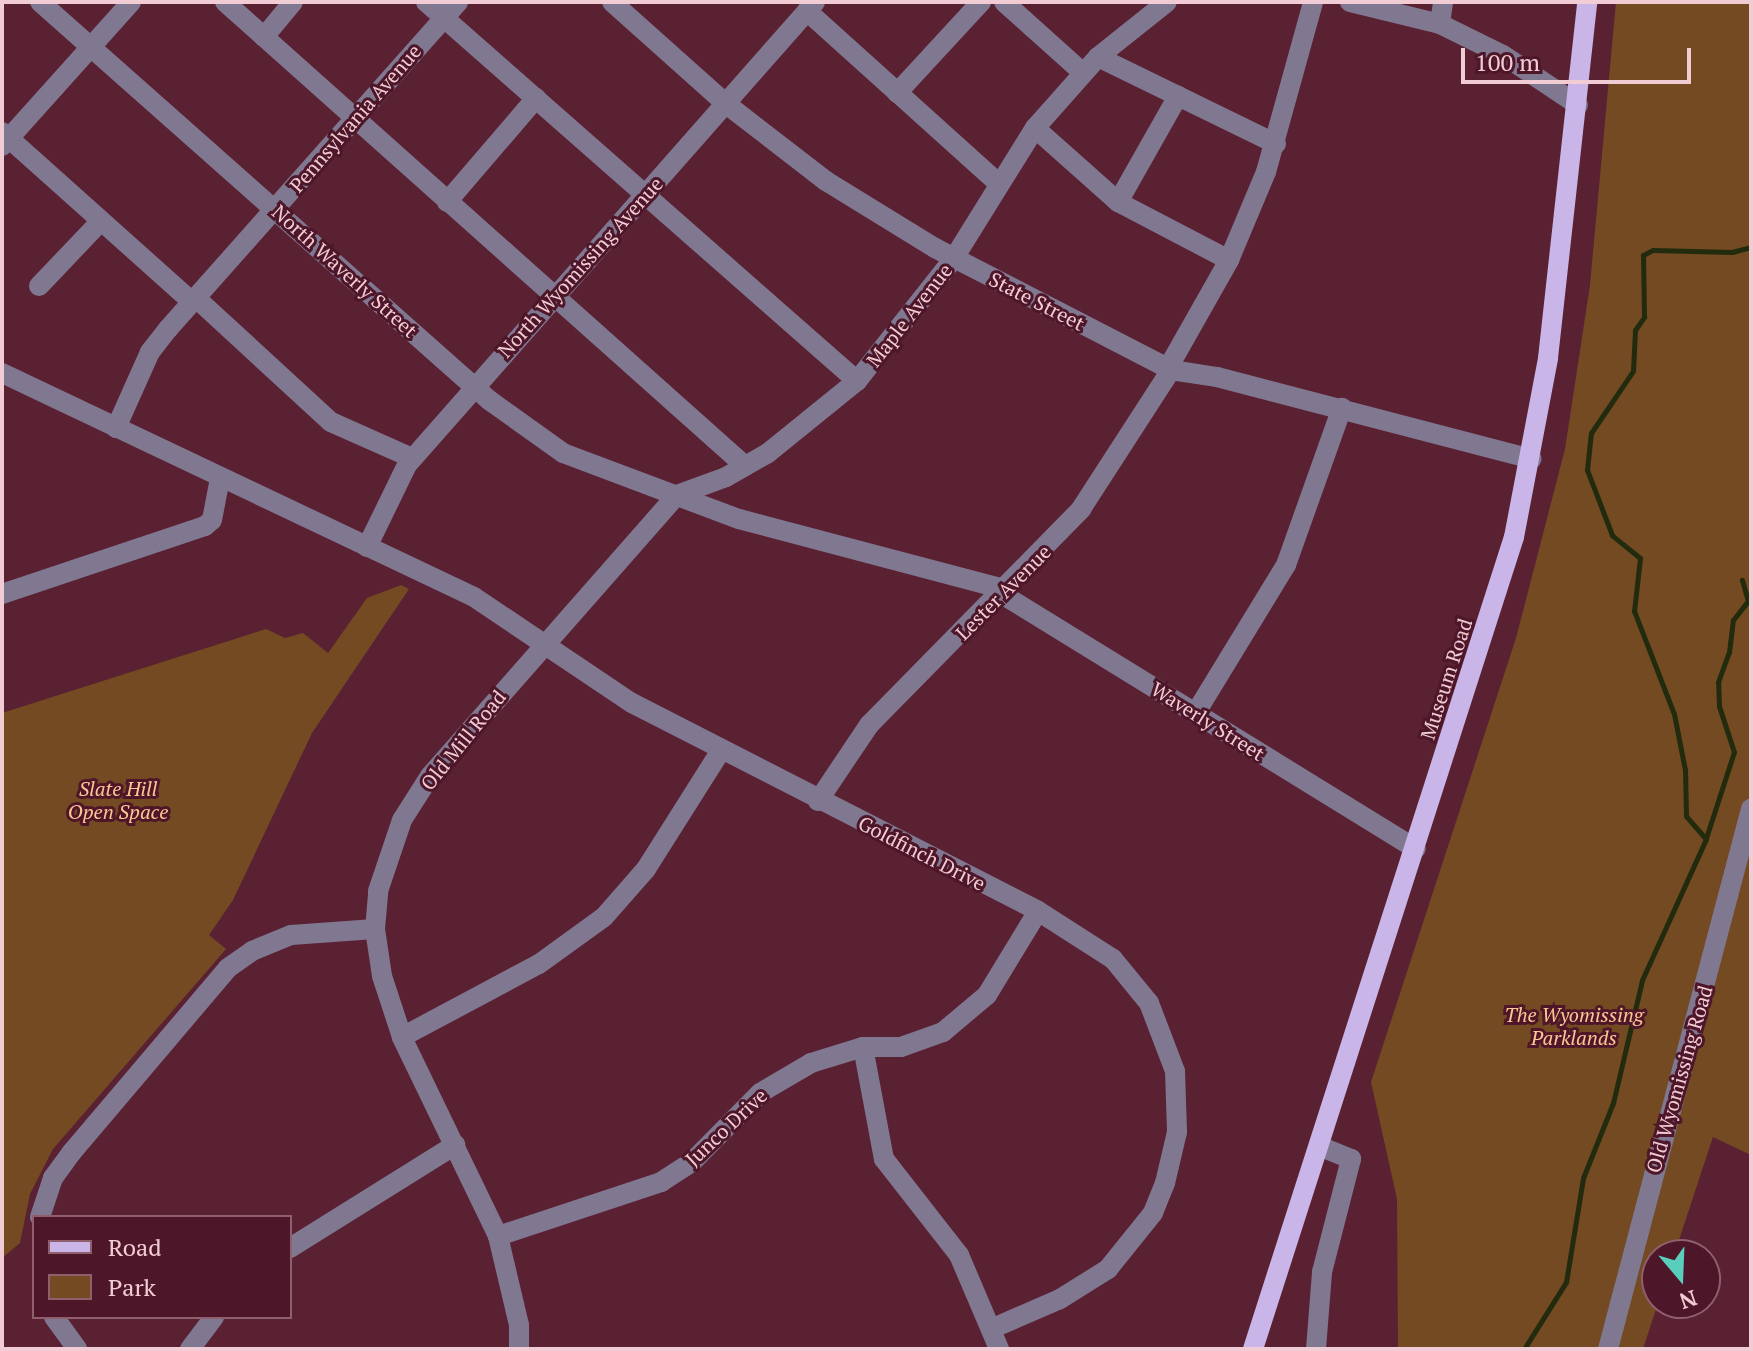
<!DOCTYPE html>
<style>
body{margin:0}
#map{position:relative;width:1753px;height:1351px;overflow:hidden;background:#5a2133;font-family:"PT Serif",serif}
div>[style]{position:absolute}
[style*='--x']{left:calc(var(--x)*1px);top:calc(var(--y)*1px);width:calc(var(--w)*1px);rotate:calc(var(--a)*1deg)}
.green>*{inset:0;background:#734a22}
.stream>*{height:5px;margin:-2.5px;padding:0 2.5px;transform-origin:2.5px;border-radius:2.5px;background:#222b0d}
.minor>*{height:20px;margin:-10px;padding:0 10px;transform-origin:10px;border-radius:10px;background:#807790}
.major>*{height:20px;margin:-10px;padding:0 10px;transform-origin:10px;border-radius:10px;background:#c9b5e8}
span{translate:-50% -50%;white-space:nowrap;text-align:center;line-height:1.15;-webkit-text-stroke:6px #4e1629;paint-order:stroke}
.street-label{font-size:20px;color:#f1ccd4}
.park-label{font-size:20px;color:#fec592;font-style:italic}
.frame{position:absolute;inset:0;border:4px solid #f1ccd4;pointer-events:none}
.legend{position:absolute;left:32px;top:1215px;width:260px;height:104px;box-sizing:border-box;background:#4e1629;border:2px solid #8f5f6d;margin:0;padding:10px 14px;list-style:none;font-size:24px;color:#f1ccd4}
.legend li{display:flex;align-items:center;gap:16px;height:40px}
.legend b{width:40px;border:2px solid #8f5f6d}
.north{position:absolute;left:1641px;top:1239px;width:80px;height:80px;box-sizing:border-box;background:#4e1629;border:2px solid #8f5f6d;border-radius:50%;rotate:161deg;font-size:22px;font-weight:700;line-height:32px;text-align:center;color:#f1ccd4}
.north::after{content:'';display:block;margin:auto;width:28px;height:36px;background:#5acebd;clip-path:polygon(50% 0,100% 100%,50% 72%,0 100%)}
.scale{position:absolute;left:1461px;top:48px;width:230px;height:36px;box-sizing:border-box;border:4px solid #f1ccd4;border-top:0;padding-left:10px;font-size:24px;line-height:28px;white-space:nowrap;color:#f1ccd4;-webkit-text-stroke:6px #4e1629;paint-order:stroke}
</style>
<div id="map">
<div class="green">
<div style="clip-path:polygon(1616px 2px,1751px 2px,1751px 1155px,1713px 1137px,1674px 1255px,1657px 1255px,1658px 1303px,1643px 1349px,1398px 1349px,1397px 1199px,1371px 1082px,1516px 638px,1565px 449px,1590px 285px)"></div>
<div style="clip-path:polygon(401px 585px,409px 589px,312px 733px,233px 900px,209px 935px,226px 949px,53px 1149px,30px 1194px,20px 1243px,2px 1258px,2px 713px,266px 629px,285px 638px,303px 633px,328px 653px,367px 598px)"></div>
</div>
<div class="stream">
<div style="--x:1706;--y:838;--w:90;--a:-72"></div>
<div style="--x:1734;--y:752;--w:48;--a:-108.1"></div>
<div style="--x:1719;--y:706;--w:24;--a:-92"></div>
<div style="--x:1718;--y:682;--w:32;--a:-70"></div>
<div style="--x:1729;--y:652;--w:32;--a:-83"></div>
<div style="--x:1733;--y:620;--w:24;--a:-52"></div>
<div style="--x:1748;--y:601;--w:22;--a:-106"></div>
<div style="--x:1524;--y:1349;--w:79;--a:-57.9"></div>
<div style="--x:1566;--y:1282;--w:105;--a:-80.7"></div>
<div style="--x:1583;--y:1178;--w:81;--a:-68.2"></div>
<div style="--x:1613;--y:1103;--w:126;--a:-76.7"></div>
<div style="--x:1642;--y:980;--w:155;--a:-65.6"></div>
<div style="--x:1706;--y:839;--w:30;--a:-131"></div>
<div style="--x:1686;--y:816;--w:46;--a:-91.2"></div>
<div style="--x:1685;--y:770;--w:57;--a:-101.1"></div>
<div style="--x:1674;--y:714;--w:110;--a:-111.2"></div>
<div style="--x:1634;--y:611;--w:53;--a:-83.5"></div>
<div style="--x:1640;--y:558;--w:36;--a:-141"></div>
<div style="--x:1612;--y:535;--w:70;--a:-111"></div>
<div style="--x:1587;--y:470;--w:37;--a:-84"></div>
<div style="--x:1591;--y:433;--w:75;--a:-55.9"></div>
<div style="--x:1633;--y:371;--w:41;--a:-87.2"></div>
<div style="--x:1635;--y:330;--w:16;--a:-55"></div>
<div style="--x:1644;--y:317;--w:62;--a:-90.9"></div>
<div style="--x:1643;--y:255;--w:11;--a:-27"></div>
<div style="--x:1653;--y:250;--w:79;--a:1.5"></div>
<div style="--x:1732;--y:252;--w:20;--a:-15"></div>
</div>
<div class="minor">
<div style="--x:40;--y:2;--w:600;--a:41.55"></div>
<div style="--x:489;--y:400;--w:91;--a:35.6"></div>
<div style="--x:563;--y:453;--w:188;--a:20.6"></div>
<div style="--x:739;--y:519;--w:274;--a:14.8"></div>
<div style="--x:225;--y:2;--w:697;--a:41.74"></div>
<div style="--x:426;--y:2;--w:574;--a:41.33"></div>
<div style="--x:612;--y:2;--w:152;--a:41.8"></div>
<div style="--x:725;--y:103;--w:128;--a:37.7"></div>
<div style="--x:826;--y:181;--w:128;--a:31.6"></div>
<div style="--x:935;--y:248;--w:266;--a:27.3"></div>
<div style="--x:1171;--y:370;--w:47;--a:8.7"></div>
<div style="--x:1217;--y:377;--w:325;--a:14.6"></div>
<div style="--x:1004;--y:2;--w:105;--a:41.9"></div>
<div style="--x:1350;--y:2;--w:93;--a:13.7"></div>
<div style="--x:1440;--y:24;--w:70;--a:26.2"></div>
<div style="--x:1503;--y:55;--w:90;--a:33.7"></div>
<div style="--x:807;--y:11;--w:257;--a:42"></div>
<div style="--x:1440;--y:24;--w:22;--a:-82"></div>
<div style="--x:264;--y:37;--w:45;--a:-50.4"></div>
<div style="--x:1098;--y:57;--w:88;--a:-38.6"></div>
<div style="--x:897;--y:93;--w:124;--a:-47.3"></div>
<div style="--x:1035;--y:128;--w:111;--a:41.7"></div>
<div style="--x:1118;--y:202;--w:125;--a:27.6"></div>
<div style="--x:2;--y:132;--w:255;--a:41.8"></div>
<div style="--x:2;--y:146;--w:193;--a:-48.1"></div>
<div style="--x:447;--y:202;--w:137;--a:-49.4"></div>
<div style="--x:1118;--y:202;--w:122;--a:-60.5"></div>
<div style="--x:39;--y:286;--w:90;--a:-46.4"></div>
<div style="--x:196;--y:298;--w:183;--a:42.6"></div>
<div style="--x:331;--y:422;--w:89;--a:24"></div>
<div style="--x:1168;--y:368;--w:124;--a:-60.5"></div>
<div style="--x:1229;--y:260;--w:95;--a:-67.2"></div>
<div style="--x:1266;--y:172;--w:176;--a:-74.5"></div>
<div style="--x:2;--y:373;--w:522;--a:25.39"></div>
<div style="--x:474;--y:597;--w:190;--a:33.9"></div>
<div style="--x:632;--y:703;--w:456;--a:27.1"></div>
<div style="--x:1038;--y:911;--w:89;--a:32.6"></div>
<div style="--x:1113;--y:959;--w:57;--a:50.7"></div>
<div style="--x:1149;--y:1003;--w:73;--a:69.1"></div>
<div style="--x:1175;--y:1071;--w:61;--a:88.1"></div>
<div style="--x:1177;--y:1132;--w:52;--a:103.2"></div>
<div style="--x:1165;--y:1183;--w:32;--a:112"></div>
<div style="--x:1153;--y:1213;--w:72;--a:128.8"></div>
<div style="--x:1108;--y:1269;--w:57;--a:148"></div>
<div style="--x:1060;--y:1299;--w:75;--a:156.5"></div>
<div style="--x:116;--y:428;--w:83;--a:-65.9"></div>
<div style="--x:150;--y:352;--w:29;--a:-52"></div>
<div style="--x:168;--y:329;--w:437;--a:-48.4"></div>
<div style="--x:367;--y:547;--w:91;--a:-64"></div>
<div style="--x:407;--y:465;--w:617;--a:-48.61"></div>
<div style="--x:1000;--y:593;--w:488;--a:31.6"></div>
<div style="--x:2;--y:594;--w:214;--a:-18.5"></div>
<div style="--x:205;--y:526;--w:9;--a:-41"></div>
<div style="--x:212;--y:520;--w:43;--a:-79.2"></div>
<div style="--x:1195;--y:714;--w:175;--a:-58.6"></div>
<div style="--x:1286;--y:565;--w:167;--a:-70.4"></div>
<div style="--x:818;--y:801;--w:92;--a:-56.1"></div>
<div style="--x:869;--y:725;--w:303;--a:-45.5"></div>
<div style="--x:1081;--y:509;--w:166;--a:-57.1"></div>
<div style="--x:402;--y:1037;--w:155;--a:-28.1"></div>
<div style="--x:539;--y:964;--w:80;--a:-35.9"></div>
<div style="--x:604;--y:917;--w:64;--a:-48.8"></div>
<div style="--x:646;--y:869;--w:138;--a:-57.7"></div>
<div style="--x:863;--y:1047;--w:114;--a:79.4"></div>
<div style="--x:884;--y:1159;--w:122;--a:52"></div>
<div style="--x:959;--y:1255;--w:102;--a:66.9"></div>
<div style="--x:40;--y:1217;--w:41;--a:-71.6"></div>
<div style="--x:53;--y:1178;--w:32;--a:-54"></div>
<div style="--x:72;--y:1152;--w:241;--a:-49.7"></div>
<div style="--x:228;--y:968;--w:29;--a:-35"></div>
<div style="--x:252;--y:951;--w:42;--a:-22.3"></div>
<div style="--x:291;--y:935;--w:84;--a:-4.1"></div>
<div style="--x:498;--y:1236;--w:172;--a:-18.3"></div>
<div style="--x:661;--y:1182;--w:37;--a:-33"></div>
<div style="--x:692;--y:1162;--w:97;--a:-45.4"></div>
<div style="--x:760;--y:1093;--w:59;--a:-30.5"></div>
<div style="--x:811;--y:1063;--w:54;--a:-17.1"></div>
<div style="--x:863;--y:1047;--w:38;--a:0"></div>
<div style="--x:901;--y:1047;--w:45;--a:-19.7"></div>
<div style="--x:943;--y:1032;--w:57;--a:-40.1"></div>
<div style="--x:987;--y:995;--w:98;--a:-58.7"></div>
<div style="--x:290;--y:1248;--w:195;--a:-32"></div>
<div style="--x:54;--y:1317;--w:39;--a:54"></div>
<div style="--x:190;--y:1349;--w:40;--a:-53"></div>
<div style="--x:519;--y:1349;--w:24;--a:-90"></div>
<div style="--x:519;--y:1325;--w:91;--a:-103.3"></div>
<div style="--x:498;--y:1236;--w:221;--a:-115.8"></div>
<div style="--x:402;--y:1037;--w:64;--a:-108.2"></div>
<div style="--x:382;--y:976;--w:48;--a:-98.5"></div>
<div style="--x:375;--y:929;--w:38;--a:-85"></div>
<div style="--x:378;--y:891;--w:75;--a:-71.3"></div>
<div style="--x:402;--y:820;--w:52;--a:-57.5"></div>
<div style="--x:430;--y:776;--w:374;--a:-48.7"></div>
<div style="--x:677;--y:495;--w:52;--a:-20.2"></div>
<div style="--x:726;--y:477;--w:48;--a:-29.7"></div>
<div style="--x:768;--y:453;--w:114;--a:-39"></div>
<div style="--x:857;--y:381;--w:157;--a:-51.7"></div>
<div style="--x:954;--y:258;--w:153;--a:-58.1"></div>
<div style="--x:1035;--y:128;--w:95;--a:-48.4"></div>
<div style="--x:1098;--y:57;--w:198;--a:26"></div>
<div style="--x:1316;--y:1349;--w:77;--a:-85.5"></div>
<div style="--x:1322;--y:1272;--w:117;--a:-75.6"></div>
<div style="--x:1351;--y:1159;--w:35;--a:-158"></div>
<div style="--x:1608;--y:1349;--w:559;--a:-75.17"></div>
</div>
<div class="major">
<div style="--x:1253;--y:1349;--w:853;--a:-72.18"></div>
<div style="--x:1514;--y:537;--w:182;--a:-79.2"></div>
<div style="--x:1548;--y:358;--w:358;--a:-83.7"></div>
</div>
<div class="street-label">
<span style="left:355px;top:118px;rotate:-49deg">Pennsylvania Avenue</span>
<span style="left:580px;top:267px;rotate:-48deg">North Wyomissing Avenue</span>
<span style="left:345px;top:271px;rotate:42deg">North Waverly Street</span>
<span style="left:1037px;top:301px;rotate:27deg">State Street</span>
<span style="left:909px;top:315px;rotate:-52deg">Maple Avenue</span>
<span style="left:1003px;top:592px;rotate:-45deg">Lester Avenue</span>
<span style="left:1446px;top:679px;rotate:-72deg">Museum Road</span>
<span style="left:1208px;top:721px;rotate:32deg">Waverly Street</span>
<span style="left:463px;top:740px;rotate:-51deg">Old Mill Road</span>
<span style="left:922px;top:853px;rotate:27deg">Goldfinch Drive</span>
<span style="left:1679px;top:1079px;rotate:-74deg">Old Wyomissing Road</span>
<span style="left:726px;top:1127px;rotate:-43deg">Junco Drive</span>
</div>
<div class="park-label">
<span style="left:118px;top:800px">Slate Hill<br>Open Space</span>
<span style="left:1574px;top:1026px">The Wyomissing<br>Parklands</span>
</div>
<div class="frame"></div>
<ul class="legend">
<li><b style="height:10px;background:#c9b5e8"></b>Road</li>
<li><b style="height:22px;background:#734a22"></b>Park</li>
</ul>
<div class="north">N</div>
<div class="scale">100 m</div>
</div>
